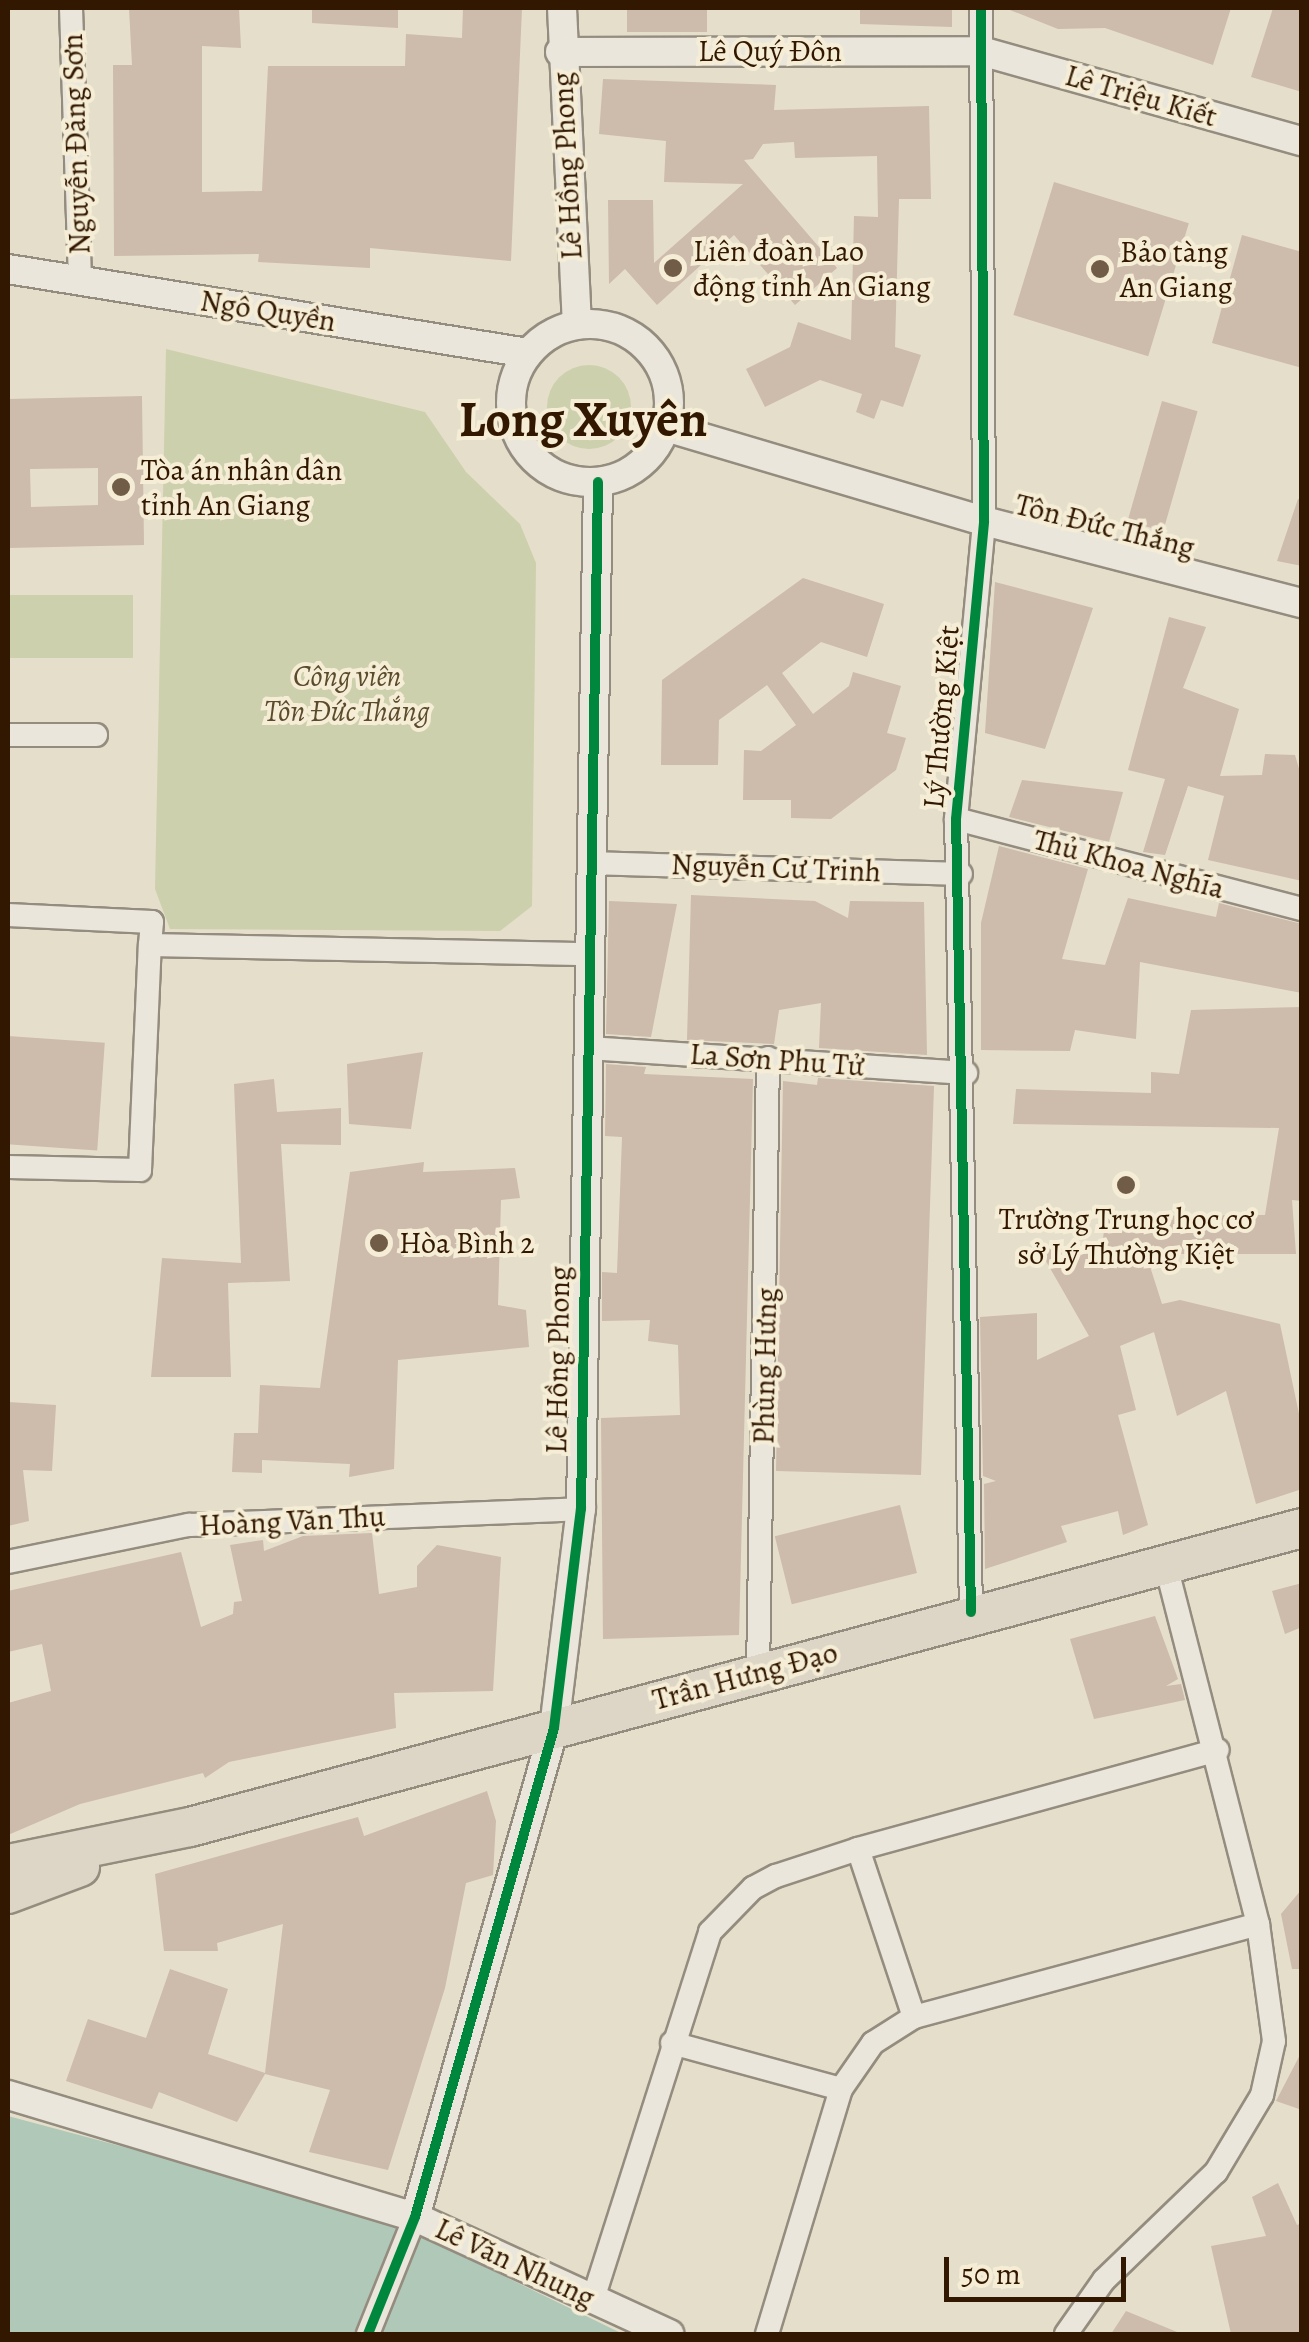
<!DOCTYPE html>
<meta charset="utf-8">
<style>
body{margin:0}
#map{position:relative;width:1309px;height:2342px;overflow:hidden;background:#e5deca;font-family:Alegreya,serif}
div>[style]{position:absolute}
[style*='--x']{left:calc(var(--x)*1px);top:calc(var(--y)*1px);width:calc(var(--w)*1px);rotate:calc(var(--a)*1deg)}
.green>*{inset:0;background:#ccd0ac;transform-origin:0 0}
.round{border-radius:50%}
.water>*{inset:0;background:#b0c8b8}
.building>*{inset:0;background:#cdbbac;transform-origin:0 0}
.roads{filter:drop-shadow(2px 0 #948c7e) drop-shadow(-2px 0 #948c7e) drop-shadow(0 2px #948c7e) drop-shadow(0 -2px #948c7e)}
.minor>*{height:22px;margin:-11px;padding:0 11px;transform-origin:11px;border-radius:11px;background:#eae6dc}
.tertiary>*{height:28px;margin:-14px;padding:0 14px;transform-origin:14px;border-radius:14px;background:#eae6dc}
.tertiary>.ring{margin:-14px;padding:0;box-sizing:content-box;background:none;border:28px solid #eae6dc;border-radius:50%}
.trunk>*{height:38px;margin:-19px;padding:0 19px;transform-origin:19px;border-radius:19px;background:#ddd6c7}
.cycleway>*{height:10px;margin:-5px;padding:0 5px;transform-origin:5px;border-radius:5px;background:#00873e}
.dots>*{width:28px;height:28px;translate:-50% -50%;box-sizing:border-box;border:5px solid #f5edd5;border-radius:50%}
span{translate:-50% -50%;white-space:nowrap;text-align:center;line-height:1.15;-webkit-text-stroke:8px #f5edd5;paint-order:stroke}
.street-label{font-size:30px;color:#321701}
.poi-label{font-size:30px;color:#321701}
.left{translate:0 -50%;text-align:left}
.park-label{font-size:30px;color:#5a4b2d;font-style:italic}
.town-label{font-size:50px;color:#321701;font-weight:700}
.frame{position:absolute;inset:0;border:10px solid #321701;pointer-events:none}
.scale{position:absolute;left:944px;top:2257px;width:182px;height:45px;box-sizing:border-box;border:5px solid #321701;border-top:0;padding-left:12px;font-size:30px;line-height:35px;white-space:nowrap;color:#321701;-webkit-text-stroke:8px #f5edd5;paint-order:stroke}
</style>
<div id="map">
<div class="green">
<div style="clip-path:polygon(166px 349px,425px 412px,466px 472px,520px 524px,536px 563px,532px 906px,500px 931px,170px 929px,155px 889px)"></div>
<div class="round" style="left:547px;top:365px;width:84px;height:84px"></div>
<div style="left:133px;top:595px;width:63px;height:125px;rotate:90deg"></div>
</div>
<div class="water">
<div style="clip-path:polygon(8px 2116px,378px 2215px,623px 2334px,8px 2334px)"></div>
</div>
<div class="building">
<div style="clip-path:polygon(129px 8px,239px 8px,241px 48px,202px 46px,202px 192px,262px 191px,268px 66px,405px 66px,406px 34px,462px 38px,463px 8px,522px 8px,511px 261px,370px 248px,370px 268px,258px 262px,259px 254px,114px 256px,113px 65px,132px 65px)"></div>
<div style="clip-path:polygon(312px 8px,398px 8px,398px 28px,312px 23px)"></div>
<div style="left:627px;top:8px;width:80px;height:24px"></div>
<div style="clip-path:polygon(860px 8px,952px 8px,952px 27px,860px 24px)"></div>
<div style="clip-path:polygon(1005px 8px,1231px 8px,1213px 65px,1105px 28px,1058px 29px)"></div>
<div style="clip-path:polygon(1273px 8px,1302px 8px,1302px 92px,1251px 77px)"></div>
<div style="clip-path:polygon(603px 79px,776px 85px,774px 110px,929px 106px,931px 199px,899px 199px,895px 347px,921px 355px,903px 407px,881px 400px,874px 419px,856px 412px,862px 394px,820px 380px,765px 407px,746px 369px,790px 347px,798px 322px,851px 340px,854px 216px,878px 217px,877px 156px,795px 158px,794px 142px,763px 144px,753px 159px,744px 160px,837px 268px,795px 305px,734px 235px,657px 305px,625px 269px,609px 284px,608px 200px,653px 200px,654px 263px,743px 184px,664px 182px,666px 141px,599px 134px)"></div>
<div style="left:1054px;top:182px;width:141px;height:139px;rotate:17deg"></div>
<div style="clip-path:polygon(1242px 235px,1302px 252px,1302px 368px,1212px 343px)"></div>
<div style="clip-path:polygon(evenodd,142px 396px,144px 545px,8px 548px,8px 399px,142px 396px,98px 468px,98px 505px,31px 507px,30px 469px,98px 468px)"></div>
<div style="left:1162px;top:401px;width:37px;height:125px;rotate:16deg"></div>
<div style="clip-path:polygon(1298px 499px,1302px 499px,1302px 566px,1277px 561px)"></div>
<div style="clip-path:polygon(803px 578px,884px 604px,867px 657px,821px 642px,782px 673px,813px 714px,849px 686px,853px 672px,901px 686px,887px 733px,906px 738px,896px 770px,831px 819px,791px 818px,791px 800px,743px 800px,744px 750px,761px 751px,796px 725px,767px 685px,719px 720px,718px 765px,661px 765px,662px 680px)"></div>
<div style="clip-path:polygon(995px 582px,1093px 608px,1045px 749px,985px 733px)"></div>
<div style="clip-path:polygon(1169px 617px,1206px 627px,1183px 688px,1239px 709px,1220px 776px,1262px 775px,1265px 754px,1295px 755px,1302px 779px,1302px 881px,1208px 860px,1224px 796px,1188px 786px,1165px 855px,1143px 852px,1165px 779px,1128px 770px)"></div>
<div style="clip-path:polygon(1022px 780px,1123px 792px,1109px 842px,1009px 817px)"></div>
<div style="clip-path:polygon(999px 846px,1088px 869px,1062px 959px,1105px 965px,1128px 898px,1216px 917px,1219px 903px,1302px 924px,1302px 993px,1140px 962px,1136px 1039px,1075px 1030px,1070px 1051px,981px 1050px,981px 923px)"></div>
<div style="clip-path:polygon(691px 895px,815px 901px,848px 918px,850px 901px,924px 902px,927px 1055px,819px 1048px,821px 1003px,779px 1010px,774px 1044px,687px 1040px)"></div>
<div style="clip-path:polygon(609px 901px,677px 904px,651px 1037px,606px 1034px)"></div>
<div style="clip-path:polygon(1302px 1007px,1302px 1201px,1292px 1200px,1296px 1254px,1146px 1254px,1162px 1304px,1180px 1300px,1280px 1324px,1302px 1428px,1302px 1489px,1256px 1504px,1226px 1391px,1177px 1416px,1154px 1332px,1120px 1346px,1136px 1410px,1118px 1415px,1148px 1525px,1123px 1535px,1118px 1511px,1061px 1526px,1067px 1542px,985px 1569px,984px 1484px,996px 1481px,983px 1476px,980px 1317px,1037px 1313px,1037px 1360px,1089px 1336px,1039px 1249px,1102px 1246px,1106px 1216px,1265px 1215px,1279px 1128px,1013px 1124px,1016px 1089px,1151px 1093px,1151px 1072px,1179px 1074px,1191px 1010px)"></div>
<div style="left:8px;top:1036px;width:97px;height:108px;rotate:4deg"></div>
<div style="clip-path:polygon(423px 1052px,411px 1129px,349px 1124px,347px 1064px)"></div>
<div style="clip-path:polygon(606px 1064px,646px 1067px,644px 1074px,753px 1079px,739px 1635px,603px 1639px,601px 1418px,680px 1415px,678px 1345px,648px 1341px,650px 1320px,602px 1321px,602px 1272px,617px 1273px,622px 1137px,605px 1136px)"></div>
<div style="clip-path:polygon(818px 1078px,934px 1086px,921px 1475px,776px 1471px,783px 1081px,817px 1085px)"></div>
<div style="clip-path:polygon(274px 1079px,277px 1112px,341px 1108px,341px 1145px,281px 1144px,290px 1281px,228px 1283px,231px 1377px,151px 1377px,162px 1258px,241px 1263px,234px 1084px)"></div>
<div style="clip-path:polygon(424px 1162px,423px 1172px,515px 1168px,520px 1198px,501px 1200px,498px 1305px,526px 1310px,529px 1347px,398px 1360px,394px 1469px,349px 1477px,350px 1464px,262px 1460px,262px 1473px,232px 1472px,234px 1433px,258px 1433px,260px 1385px,320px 1388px,350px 1172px)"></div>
<div style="clip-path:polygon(8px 1402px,56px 1405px,52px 1471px,23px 1470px,29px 1521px,8px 1526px)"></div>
<div style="left:900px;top:1505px;width:70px;height:129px;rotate:76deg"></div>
<div style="clip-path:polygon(372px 1533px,379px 1594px,417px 1587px,417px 1566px,437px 1545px,501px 1557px,493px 1691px,394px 1693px,396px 1728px,229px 1762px,205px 1778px,203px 1773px,80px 1804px,8px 1835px,8px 1703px,51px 1691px,42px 1644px,8px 1652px,8px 1591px,181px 1552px,201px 1627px,233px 1614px,234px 1602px,242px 1601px,230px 1545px,263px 1540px,264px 1551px,303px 1536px)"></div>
<div style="clip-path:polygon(1302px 1583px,1302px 1627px,1285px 1634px,1272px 1591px)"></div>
<div style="clip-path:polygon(1155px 1616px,1178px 1679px,1166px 1686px,1181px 1684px,1185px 1700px,1094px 1719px,1070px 1639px)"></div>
<div style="clip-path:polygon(487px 1791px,496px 1821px,493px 1875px,466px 1883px,445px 1988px,388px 2170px,309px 2152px,330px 2090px,265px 2074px,237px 2122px,159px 2092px,152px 2109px,66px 2081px,88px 2019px,146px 2038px,170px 1969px,228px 1989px,208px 2054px,265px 2073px,283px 1924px,217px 1943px,218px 1951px,164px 1951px,155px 1874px,358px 1817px,364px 1836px)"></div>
<div style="clip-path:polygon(1302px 1889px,1302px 1969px,1292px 1969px,1281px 1914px)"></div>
<div style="clip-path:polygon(1302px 2051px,1302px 2110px,1276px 2101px)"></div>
<div style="clip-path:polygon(1278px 2183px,1297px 2225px,1302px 2223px,1302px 2334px,1231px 2334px,1211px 2246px,1266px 2236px,1252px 2197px)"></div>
<div style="clip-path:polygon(1126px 2311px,1182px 2334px,1111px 2334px)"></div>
</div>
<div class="roads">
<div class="minor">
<div style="--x:71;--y:8;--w:273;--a:88.1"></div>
<div style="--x:8;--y:735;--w:88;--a:0"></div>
<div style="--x:956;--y:819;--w:358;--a:14.6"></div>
<div style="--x:591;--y:863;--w:370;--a:1.7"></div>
<div style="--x:8;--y:915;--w:144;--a:2.8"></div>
<div style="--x:152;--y:922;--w:23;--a:95"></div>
<div style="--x:588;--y:1048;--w:379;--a:3.8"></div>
<div style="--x:8;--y:1167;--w:132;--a:1.3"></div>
<div style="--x:140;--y:1170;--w:225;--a:-87.5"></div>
<div style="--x:150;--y:945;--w:440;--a:1.2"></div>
<div style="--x:8;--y:1562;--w:185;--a:-11.6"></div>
<div style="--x:189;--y:1525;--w:392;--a:-2.3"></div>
<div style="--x:971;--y:1612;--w:793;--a:-91.08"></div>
<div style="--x:956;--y:819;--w:299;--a:-84.6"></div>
<div style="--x:984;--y:521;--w:513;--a:-90.34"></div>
<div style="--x:758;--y:1674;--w:616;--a:-89.07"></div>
<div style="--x:914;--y:2017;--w:177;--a:-108.4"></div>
<div style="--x:858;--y:1849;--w:373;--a:-15.4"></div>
<div style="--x:672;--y:2043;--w:175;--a:15.2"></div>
<div style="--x:593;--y:2299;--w:385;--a:-72.3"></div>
<div style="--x:710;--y:1932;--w:62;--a:-45.7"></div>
<div style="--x:753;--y:1888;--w:26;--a:-28"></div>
<div style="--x:776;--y:1876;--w:86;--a:-18.2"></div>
<div style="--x:368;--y:2334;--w:126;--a:-68.1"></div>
<div style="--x:767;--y:2334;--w:256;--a:-73.2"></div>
<div style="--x:841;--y:2089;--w:56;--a:-55.2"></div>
<div style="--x:873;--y:2043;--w:49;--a:-32.4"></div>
<div style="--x:914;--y:2017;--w:356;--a:-15.1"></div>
<div style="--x:1258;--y:1924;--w:371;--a:-104.4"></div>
<div style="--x:1066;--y:2334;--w:66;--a:-54.9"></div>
<div style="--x:1104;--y:2280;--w:156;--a:-44"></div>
<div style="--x:1216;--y:2172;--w:90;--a:-59.1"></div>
<div style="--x:1262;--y:2095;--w:55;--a:-77.5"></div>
<div style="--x:1274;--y:2041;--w:118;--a:-97.8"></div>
</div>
<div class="tertiary">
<div style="--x:562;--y:8;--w:316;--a:87.3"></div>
<div style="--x:560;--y:52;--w:421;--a:-0.1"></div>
<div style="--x:981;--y:51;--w:333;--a:15.7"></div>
<div style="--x:8;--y:269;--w:527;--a:9.18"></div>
<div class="ring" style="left:511px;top:324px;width:130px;height:130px"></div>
<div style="--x:666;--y:427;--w:332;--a:16.5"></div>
<div style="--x:984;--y:521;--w:328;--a:14.5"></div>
<div style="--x:8;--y:2095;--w:425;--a:16.7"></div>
<div style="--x:415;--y:2217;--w:280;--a:24.7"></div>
<div style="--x:415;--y:2217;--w:508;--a:-74.13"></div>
<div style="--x:554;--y:1728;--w:221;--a:-83"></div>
<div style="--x:581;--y:1509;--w:1027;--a:-89.05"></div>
</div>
<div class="trunk">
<div style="--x:8;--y:1864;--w:186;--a:-11.5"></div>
<div style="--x:190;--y:1827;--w:1151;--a:-15.05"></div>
<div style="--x:8;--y:1894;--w:77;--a:-20.6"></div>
</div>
</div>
<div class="cycleway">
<div style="--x:971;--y:1612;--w:793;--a:-91.08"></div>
<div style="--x:956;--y:819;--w:299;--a:-84.6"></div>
<div style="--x:984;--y:521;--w:513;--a:-90.34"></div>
<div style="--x:368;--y:2334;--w:126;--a:-68.1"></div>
<div style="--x:415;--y:2217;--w:508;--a:-74.13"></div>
<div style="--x:554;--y:1728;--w:221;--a:-83"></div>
<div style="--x:581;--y:1509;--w:1027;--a:-89.05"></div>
</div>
<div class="dots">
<div style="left:673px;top:268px;background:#715d47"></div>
<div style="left:1100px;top:269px;background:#715d47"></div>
<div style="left:121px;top:487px;background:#715d47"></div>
<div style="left:1126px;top:1185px;background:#715d47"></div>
<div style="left:379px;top:1243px;background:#715d47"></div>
</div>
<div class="street-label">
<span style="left:770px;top:51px">Lê Quý Đôn</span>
<span style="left:1141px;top:96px;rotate:16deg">Lê Triệu Kiết</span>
<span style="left:76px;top:144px;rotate:-92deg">Nguyễn Đăng Sơn</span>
<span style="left:567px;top:166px;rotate:-93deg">Lê Hồng Phong</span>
<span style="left:268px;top:311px;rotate:9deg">Ngô Quyền</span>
<span style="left:1105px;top:526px;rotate:14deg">Tôn Đức Thắng</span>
<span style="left:941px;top:717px;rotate:-85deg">Lý Thường Kiệt</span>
<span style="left:1129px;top:864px;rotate:15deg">Thủ Khoa Nghĩa</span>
<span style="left:776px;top:868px;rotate:2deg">Nguyễn Cư Trinh</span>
<span style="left:777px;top:1060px;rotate:4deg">La Sơn Phu Tử</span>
<span style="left:558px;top:1360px;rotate:-89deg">Lê Hồng Phong</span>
<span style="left:765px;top:1366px;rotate:-89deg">Phùng Hưng</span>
<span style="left:292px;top:1521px;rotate:-3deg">Hoàng Văn Thụ</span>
<span style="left:745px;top:1676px;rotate:-15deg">Trần Hưng Đạo</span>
<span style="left:515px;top:2263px;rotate:25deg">Lê Văn Nhung</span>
</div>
<div class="poi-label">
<span class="left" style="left:693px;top:268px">Liên đoàn Lao<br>động tỉnh An Giang</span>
<span class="left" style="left:1120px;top:269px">Bảo tàng<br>An Giang</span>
<span class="left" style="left:141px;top:487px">Tòa án nhân dân<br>tỉnh An Giang</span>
<span style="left:1126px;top:1236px">Trường Trung học cơ<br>sở Lý Thường Kiệt</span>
<span class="left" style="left:399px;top:1243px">Hòa Bình 2</span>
</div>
<div class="park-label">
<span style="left:347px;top:693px">Công viên<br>Tôn Đức Thắng</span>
</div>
<div class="town-label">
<span style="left:583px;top:420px">Long Xuyên</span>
</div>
<div class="frame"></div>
<div class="scale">50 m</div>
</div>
